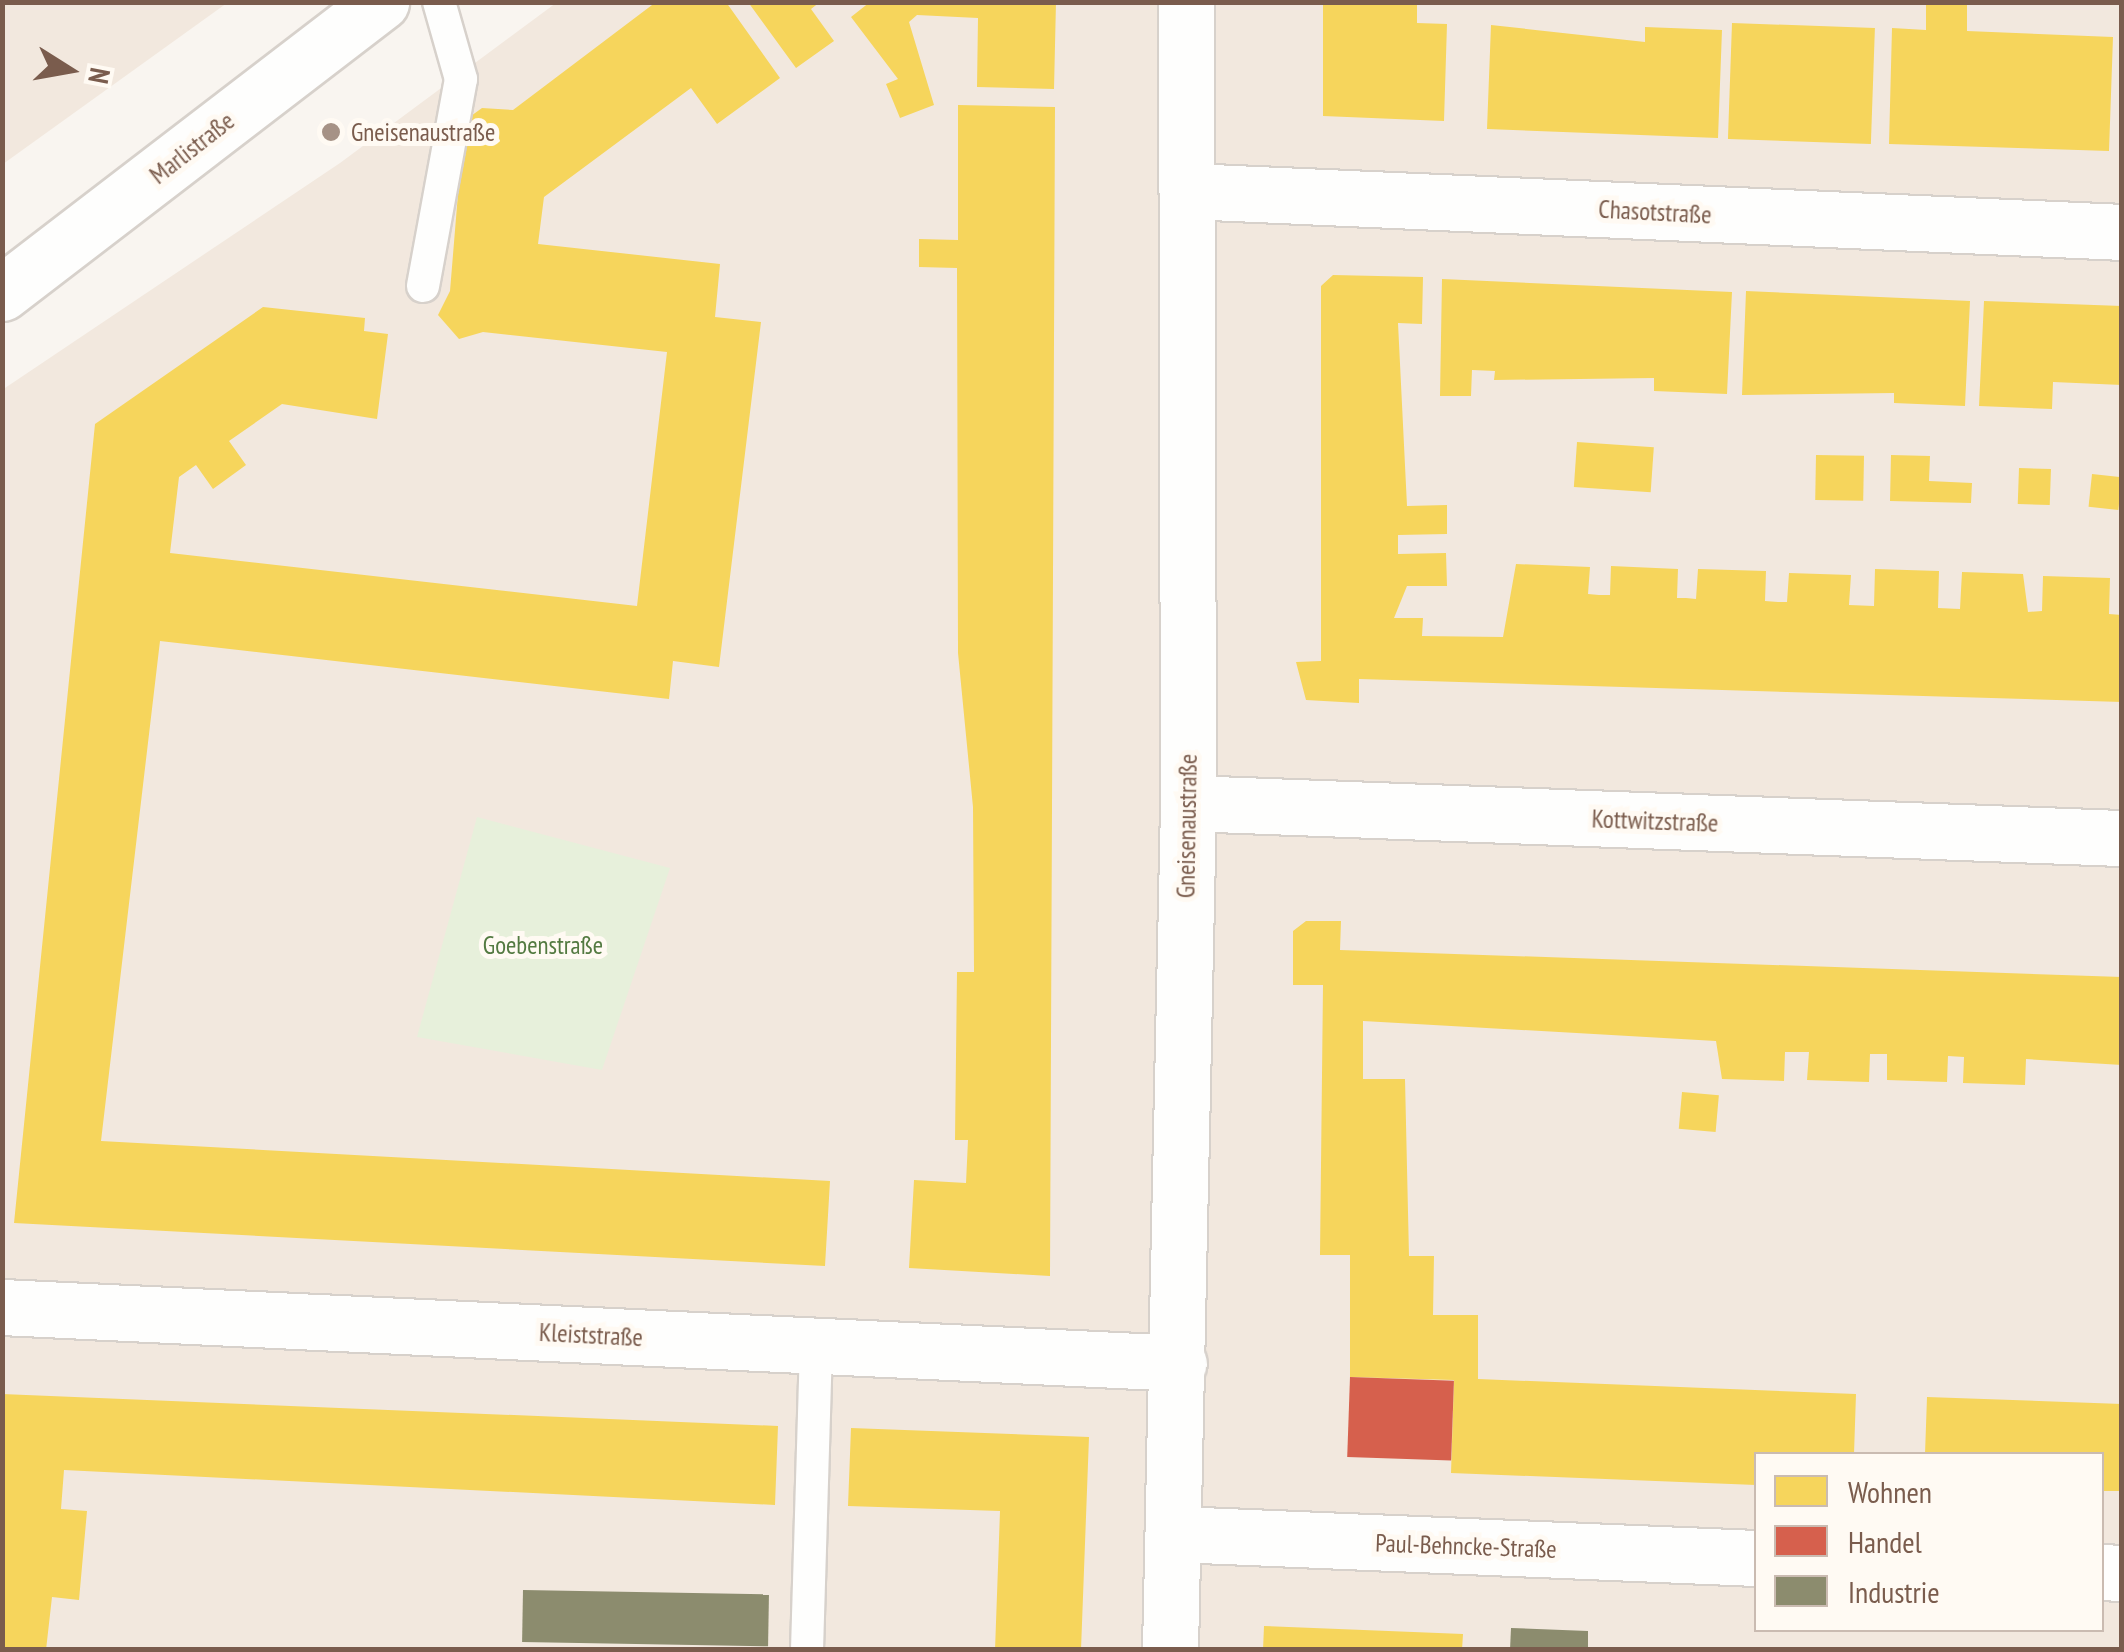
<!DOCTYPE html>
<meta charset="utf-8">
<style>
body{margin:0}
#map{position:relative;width:2124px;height:1652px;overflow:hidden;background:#f9f5f0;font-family:"PT Sans Narrow",sans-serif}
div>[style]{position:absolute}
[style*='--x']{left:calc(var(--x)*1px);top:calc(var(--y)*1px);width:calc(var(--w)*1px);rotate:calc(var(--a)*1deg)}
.residential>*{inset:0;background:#f2e8de}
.green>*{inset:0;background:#e7f0db}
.homes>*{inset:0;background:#f6d55c;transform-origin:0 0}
.shops>*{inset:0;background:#d6604d;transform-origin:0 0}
.industry>*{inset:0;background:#8c8c6e;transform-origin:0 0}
.roads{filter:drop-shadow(2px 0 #d7d1cb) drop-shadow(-2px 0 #d7d1cb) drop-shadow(0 2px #d7d1cb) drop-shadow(0 -2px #d7d1cb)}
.lane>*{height:32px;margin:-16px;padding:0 16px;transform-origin:16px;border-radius:16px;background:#fefefd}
.street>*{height:55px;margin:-27.5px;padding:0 27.5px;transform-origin:27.5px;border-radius:27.5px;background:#fefefd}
.secondary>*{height:55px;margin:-27.5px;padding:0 27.5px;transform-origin:27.5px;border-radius:27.5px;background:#fefefd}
.dots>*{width:28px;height:28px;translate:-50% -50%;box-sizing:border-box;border:5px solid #fffaf3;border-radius:50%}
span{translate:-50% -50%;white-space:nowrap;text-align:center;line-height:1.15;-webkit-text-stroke:10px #fffaf3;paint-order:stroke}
.poi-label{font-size:25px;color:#7a5c4d}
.left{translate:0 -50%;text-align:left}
.street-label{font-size:25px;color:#7a5c4d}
.park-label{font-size:25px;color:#537a41}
.frame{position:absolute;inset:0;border:5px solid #7a5c4d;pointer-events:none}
.legend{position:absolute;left:1754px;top:1452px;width:350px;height:180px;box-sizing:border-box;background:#fffaf3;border:2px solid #cabbb1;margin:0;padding:12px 18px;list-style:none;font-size:30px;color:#7a5c4d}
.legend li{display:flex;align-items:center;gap:20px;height:50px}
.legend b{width:50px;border:2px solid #cabbb1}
.north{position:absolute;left:20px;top:20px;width:100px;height:100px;-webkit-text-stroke:8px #fffaf3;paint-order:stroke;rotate:101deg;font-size:28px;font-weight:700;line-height:40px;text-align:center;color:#7a5c4d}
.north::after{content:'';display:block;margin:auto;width:35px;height:45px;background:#7a5c4d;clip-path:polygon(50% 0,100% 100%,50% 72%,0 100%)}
</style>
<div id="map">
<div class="residential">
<div style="clip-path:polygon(3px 2px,227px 2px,227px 3px,3px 164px)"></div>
<div style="clip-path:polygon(evenodd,556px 3px,2121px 3px,2121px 1649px,3px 1650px,2px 390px,340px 163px,556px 3px,1756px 1454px,2102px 1454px,2102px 1630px,1756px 1630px,1756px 1454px)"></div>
</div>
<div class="green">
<div style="clip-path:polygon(477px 817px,670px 868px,602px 1070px,417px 1037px)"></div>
</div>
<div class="homes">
<div style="clip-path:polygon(656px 2px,726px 2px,780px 78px,717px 124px,691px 88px,544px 197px,538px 244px,720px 264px,715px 317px,761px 322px,719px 667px,673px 661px,669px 699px,160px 641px,101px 1141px,830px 1181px,825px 1266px,14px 1223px,95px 424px,263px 307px,365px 318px,364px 331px,388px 334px,377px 419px,282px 404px,229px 441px,246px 465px,213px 489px,196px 465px,179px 477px,170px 553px,637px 606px,667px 352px,483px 332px,459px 339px,438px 315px,450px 291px,464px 121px,482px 108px,513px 110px)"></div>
<div style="clip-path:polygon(748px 2px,820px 2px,811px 9px,834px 41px,796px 68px)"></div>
<div style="clip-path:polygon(870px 2px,1056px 2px,1054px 89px,977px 87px,978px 18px,917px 15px,909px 22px,934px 105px,900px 118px,886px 84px,898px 79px,851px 17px)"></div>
<div style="clip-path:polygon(1323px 2px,1417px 2px,1417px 23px,1447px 24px,1444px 121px,1323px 116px)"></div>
<div style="clip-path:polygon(1926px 2px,1967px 2px,1967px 31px,2113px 37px,2109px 151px,1889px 144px,1892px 28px,1926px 30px)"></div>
<div style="left:1732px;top:23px;width:143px;height:116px;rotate:2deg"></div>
<div style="clip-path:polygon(1491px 25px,1645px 42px,1645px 27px,1722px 30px,1718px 138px,1487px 129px)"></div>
<div style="clip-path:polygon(958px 105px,1055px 107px,1050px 1276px,909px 1268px,914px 1180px,966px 1183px,968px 1140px,955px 1140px,957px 972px,974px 972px,973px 807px,958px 653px,957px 268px,919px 267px,919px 239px,958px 240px)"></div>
<div style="clip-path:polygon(1333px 275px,1423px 277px,1422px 324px,1398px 323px,1407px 506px,1447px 505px,1447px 534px,1398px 535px,1398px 554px,1446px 553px,1447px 586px,1407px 586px,1394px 618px,1423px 618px,1422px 636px,1503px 637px,1516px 564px,1590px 567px,1588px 594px,1599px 595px,1610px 595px,1611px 566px,1678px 569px,1677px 598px,1686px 598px,1696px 599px,1698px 569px,1766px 571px,1765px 601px,1778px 602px,1787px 602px,1789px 573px,1851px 575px,1849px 605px,1874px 606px,1875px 569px,1939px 571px,1938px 608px,1960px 609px,1962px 572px,2023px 574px,2028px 612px,2042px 611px,2043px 576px,2110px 578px,2109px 614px,2122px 615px,2122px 702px,1359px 679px,1359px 703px,1306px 700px,1296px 662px,1321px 661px,1321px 286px)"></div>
<div style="clip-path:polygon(1442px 279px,1732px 292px,1727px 394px,1654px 391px,1654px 378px,1494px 380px,1495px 371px,1472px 370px,1471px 396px,1440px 396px)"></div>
<div style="clip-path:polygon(1746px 291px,1970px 301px,1965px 406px,1894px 403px,1894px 393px,1742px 395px)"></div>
<div style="clip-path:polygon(1984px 301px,2122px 306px,2122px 385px,2053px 382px,2052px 409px,1979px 406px)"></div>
<div style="left:1577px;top:442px;width:77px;height:45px;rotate:4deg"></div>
<div style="left:1816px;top:455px;width:48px;height:45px;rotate:1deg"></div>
<div style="clip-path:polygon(1891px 455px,1930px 456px,1929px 481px,1972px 483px,1971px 503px,1890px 501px)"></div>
<div style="left:2019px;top:468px;width:32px;height:36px;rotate:2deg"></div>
<div style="left:2092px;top:474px;width:30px;height:33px;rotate:6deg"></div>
<div style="clip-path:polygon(1306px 921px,1341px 921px,1340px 950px,2122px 977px,2122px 1065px,2026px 1059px,2025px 1085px,1963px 1083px,1964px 1057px,1948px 1056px,1947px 1082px,1887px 1080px,1887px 1054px,1870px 1054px,1869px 1082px,1807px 1080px,1809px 1052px,1785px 1052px,1784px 1081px,1722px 1079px,1716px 1041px,1363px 1021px,1363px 1079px,1405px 1079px,1409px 1256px,1434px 1256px,1433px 1315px,1478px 1315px,1478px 1379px,1856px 1394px,1854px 1454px,1756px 1454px,1756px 1485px,1451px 1473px,1454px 1380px,1350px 1377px,1350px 1255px,1320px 1255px,1323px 985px,1293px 985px,1293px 931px)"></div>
<div style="left:1682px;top:1092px;width:37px;height:37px;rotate:5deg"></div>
<div style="clip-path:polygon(2px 1394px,778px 1426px,775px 1505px,64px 1470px,61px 1509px,87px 1511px,79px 1600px,52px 1597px,46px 1650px,2px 1650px)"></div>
<div style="clip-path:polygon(1927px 1397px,2122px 1404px,2122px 1491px,2102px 1491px,2102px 1454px,1925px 1454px)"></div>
<div style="clip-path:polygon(851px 1428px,1089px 1437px,1081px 1650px,995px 1650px,1000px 1511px,848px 1506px)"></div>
<div style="clip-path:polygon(1264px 1626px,1463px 1634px,1462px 1650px,1263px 1650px)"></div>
</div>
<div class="shops">
<div style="left:1350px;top:1377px;width:104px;height:80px;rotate:2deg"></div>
</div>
<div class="industry">
<div style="left:523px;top:1590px;width:246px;height:52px;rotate:1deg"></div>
<div style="clip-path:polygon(1511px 1628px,1588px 1631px,1588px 1650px,1510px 1650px)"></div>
</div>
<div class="roads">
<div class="lane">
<div style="--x:423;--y:286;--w:210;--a:-79.6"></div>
<div style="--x:461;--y:79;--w:80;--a:-105.9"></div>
<div style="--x:807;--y:1650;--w:304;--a:-88.3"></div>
</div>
<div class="street">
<div style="--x:1188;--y:191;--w:935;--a:2.51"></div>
<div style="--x:1188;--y:803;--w:935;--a:2.15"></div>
<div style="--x:2;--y:1307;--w:1178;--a:2.72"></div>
<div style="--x:1176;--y:1534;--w:580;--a:2.37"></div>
<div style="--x:2102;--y:1572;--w:20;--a:3"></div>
<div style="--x:1170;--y:1650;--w:847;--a:-88.78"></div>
<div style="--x:1188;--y:803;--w:801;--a:-90.14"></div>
</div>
<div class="secondary">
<div style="--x:2;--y:293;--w:478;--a:-37.5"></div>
</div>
</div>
<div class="dots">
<div style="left:331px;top:132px;background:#a69286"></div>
</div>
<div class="poi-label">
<span class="left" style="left:351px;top:132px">Gneisenaustraße</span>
</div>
<div class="street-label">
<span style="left:192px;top:148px;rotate:-38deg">Marlistraße</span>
<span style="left:1655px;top:212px;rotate:3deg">Chasotstraße</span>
<span style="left:1655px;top:821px;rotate:2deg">Kottwitzstraße</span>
<span style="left:1187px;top:826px;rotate:-89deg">Gneisenaustraße</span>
<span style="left:591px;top:1335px;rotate:3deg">Kleiststraße</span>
<span style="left:1466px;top:1546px;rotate:2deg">Paul-Behncke-Straße</span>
</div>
<div class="park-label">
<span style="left:543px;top:945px">Goebenstraße</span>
</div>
<div class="frame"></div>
<ul class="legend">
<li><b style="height:28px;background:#f6d55c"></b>Wohnen</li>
<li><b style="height:28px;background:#d6604d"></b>Handel</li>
<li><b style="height:28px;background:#8c8c6e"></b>Industrie</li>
</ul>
<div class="north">N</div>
</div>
